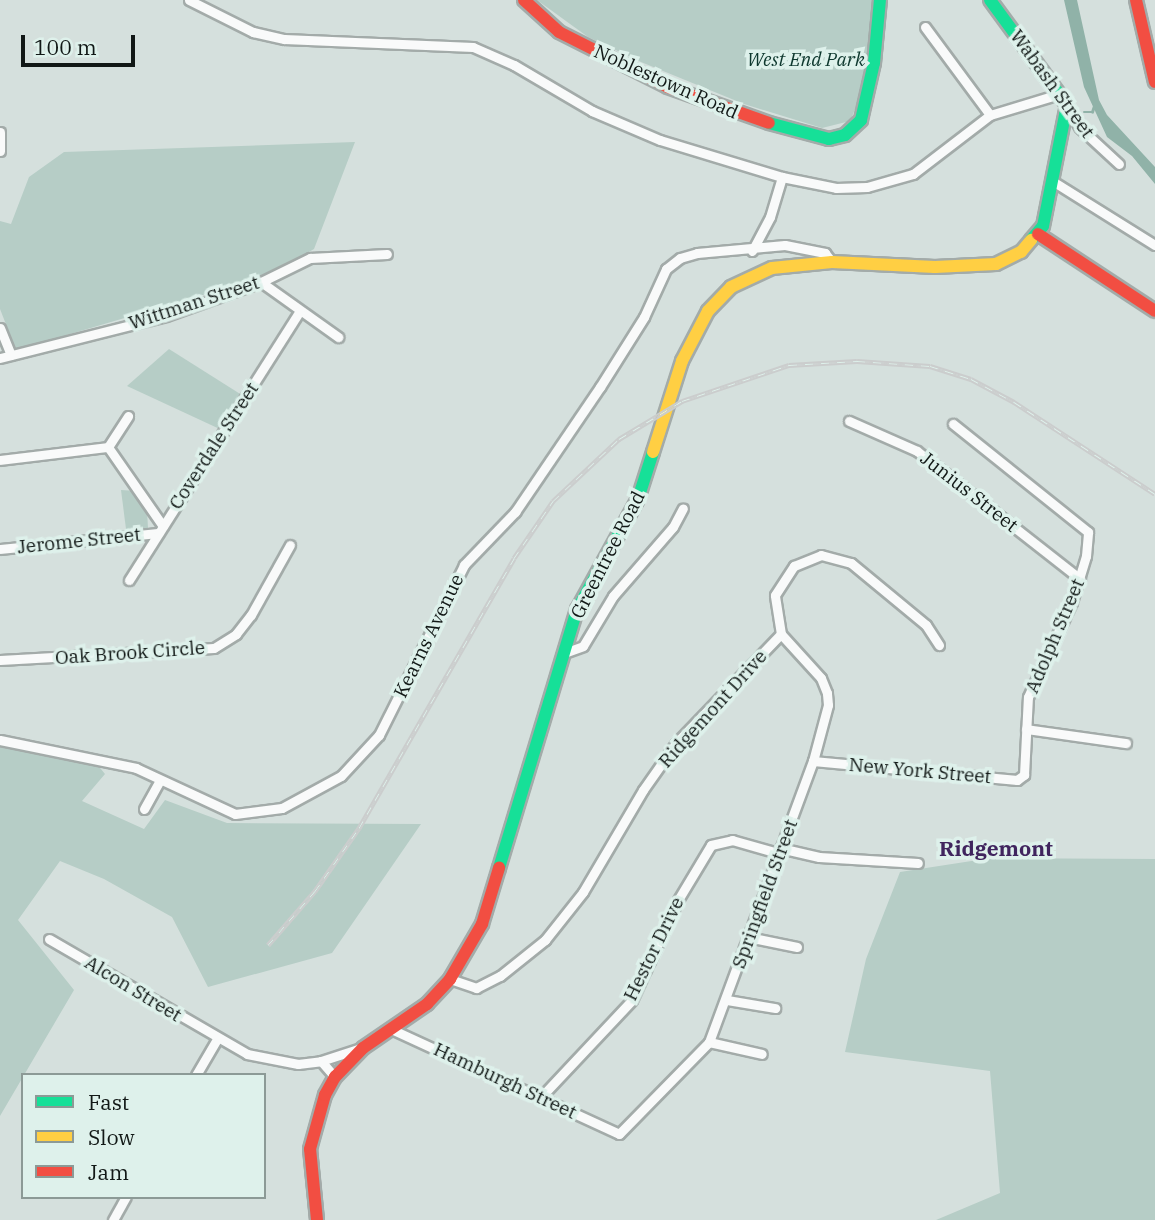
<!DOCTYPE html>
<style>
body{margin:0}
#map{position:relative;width:1155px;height:1220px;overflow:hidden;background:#d5e0dd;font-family:"IBM Plex Serif",serif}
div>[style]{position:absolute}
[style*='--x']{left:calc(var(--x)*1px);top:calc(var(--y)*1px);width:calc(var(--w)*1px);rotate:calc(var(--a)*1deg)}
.green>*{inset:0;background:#b6cdc6}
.water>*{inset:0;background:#90b2a8}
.stream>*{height:2.5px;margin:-1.25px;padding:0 1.25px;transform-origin:1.25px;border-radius:1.25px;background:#90b2a8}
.roads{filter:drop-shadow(2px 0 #a3aba9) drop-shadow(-2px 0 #a3aba9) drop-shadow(0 2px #a3aba9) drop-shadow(0 -2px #a3aba9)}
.street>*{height:9px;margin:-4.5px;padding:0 4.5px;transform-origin:4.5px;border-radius:4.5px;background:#f9fafa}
.fast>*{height:12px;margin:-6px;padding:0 6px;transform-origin:6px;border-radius:6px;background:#16e098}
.slow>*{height:12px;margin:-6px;padding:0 6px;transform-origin:6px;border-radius:6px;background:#ffcf43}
.jam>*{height:12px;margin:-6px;padding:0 6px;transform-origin:6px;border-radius:6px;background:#f24e42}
.rail>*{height:5px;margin-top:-2.5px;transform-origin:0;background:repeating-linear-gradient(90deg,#def1eb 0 8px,#cbcdcd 0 16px);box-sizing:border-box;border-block:2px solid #cbcdcd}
span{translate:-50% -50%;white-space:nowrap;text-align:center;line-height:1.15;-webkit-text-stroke:7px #def1eb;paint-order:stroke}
.park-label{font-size:19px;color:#0d372d;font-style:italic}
.street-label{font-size:19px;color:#111816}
.neighbourhood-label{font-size:21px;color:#40255e;font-weight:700}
.legend{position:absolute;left:21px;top:1073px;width:245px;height:126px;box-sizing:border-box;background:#def1eb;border:2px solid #8c9a96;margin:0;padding:9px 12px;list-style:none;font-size:21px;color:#111816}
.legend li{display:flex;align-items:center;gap:14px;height:35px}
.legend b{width:35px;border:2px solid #8c9a96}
.scale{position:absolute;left:21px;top:35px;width:114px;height:32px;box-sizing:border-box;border:4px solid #111816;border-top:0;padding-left:9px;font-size:21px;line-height:24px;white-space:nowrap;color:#111816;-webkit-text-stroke:5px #def1eb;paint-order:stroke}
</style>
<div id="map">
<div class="green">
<div style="clip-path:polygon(537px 0,873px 0,863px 91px,850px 121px,822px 128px,744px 104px,641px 62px,588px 37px)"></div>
<div style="clip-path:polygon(355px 142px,314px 249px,267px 276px,16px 350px,0 309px,0 221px,11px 224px,29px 177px,64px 152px)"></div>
<div style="clip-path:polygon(169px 349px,245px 397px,224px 431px,127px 386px)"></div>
<div style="clip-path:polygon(121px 490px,136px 491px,147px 510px,148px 528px,126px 529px)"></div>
<div style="clip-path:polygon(0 745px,96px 763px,105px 774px,82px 801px,144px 829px,165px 800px,227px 823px,421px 824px,332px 953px,208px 987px,172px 917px,104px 879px,60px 861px,18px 920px,74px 990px,0 1116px)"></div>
<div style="clip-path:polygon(991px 858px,1155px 859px,1155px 1220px,936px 1220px,1000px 1193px,990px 1071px,845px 1052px,866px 959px,900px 872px)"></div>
</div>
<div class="water">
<div style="clip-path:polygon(1064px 0,1077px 0,1099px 100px,1107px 115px,1155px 167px,1155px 184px,1132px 156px,1107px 137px,1084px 87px)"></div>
</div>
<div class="stream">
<div style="--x:1084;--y:112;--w:8;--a:0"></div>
<div style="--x:1092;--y:112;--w:6;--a:-72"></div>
</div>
<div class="roads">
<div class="street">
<div style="--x:189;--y:0;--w:72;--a:26.6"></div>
<div style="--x:253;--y:32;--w:32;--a:13"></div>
<div style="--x:284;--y:39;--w:189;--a:2.4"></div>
<div style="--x:473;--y:47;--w:45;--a:23.7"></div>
<div style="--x:514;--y:65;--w:91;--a:30.5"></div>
<div style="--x:592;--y:111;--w:74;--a:23.1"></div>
<div style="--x:660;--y:140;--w:127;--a:16.9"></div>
<div style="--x:782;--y:177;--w:55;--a:11.5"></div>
<div style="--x:836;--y:188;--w:31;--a:-2"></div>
<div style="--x:867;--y:187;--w:48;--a:-15.8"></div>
<div style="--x:913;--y:174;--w:97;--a:-37.5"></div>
<div style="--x:990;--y:115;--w:72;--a:-16.9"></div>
<div style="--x:925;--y:27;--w:109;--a:53.5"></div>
<div style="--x:1067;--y:105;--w:26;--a:61"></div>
<div style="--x:1080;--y:128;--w:53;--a:42.7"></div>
<div style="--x:0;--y:132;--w:19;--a:90"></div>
<div style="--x:1054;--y:182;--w:119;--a:32"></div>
<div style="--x:752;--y:251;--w:38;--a:-62"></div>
<div style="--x:770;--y:217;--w:42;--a:-73.3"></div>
<div style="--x:261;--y:282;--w:95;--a:35.5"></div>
<div style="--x:0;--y:328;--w:29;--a:68"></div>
<div style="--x:0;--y:358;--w:171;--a:-14.2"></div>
<div style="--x:166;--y:316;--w:101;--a:-19.7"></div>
<div style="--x:261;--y:282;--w:55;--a:-26.1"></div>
<div style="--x:310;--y:258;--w:77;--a:-3"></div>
<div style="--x:849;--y:421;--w:74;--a:23.8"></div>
<div style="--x:917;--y:451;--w:207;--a:38.1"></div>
<div style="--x:108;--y:447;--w:96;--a:55.2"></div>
<div style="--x:108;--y:447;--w:37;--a:-57"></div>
<div style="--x:0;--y:460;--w:109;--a:-6.9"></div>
<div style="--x:0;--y:549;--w:159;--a:-5.8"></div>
<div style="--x:129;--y:580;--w:317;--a:-57.6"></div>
<div style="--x:564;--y:653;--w:20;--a:-20"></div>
<div style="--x:583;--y:646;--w:58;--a:-59"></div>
<div style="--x:613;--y:596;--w:91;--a:-49"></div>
<div style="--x:673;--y:527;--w:21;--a:-62"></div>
<div style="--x:0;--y:660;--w:214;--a:-3.2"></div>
<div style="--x:214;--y:648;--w:26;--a:-32"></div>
<div style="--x:236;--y:634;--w:24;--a:-52"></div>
<div style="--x:251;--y:615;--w:80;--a:-60.9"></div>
<div style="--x:1026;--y:729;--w:101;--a:8"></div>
<div style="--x:0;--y:740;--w:139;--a:11.6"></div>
<div style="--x:136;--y:768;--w:109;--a:24.9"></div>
<div style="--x:235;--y:814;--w:47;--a:-7.3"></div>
<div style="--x:282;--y:808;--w:67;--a:-28.5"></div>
<div style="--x:341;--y:776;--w:56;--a:-47.2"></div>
<div style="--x:379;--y:735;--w:190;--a:-63.4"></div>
<div style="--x:464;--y:565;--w:74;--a:-46.1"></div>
<div style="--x:515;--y:512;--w:151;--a:-55.8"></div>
<div style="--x:600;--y:387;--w:83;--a:-57.8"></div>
<div style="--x:644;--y:317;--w:53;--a:-65.4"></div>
<div style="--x:666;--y:269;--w:18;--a:-38"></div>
<div style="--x:680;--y:258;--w:18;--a:-16"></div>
<div style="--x:697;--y:253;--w:88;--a:-5.2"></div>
<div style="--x:785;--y:245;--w:41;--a:11.3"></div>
<div style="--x:825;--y:253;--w:11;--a:52"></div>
<div style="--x:813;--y:761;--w:205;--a:5.3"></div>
<div style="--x:1017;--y:780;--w:9;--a:-36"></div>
<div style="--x:1024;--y:775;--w:78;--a:-87.1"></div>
<div style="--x:1028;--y:697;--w:105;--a:-65.1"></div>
<div style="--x:1072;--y:602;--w:48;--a:-73.1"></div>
<div style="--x:1086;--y:556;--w:24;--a:-85"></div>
<div style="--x:1088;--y:532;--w:173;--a:-141.3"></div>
<div style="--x:144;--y:809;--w:31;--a:-61"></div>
<div style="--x:780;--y:848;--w:40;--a:13"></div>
<div style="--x:819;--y:857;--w:99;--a:3.5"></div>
<div style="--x:748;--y:937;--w:50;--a:11.5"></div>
<div style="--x:49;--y:939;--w:229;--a:30.1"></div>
<div style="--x:247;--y:1054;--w:52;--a:11.1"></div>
<div style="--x:298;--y:1064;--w:23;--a:-7"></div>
<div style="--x:321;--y:1061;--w:21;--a:49"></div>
<div style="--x:450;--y:979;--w:28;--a:19"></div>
<div style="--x:476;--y:988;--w:27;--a:-27"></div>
<div style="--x:500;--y:976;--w:58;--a:-38.7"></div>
<div style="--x:545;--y:940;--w:61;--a:-51.6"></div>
<div style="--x:583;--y:892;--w:118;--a:-59.5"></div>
<div style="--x:643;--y:790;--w:57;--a:-54.9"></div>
<div style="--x:676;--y:743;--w:151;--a:-46.1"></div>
<div style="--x:781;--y:634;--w:39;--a:-99"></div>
<div style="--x:775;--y:595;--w:35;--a:-57"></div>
<div style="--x:794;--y:566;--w:29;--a:-22"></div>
<div style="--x:821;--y:555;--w:31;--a:15"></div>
<div style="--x:851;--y:563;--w:97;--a:39.6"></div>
<div style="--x:926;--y:625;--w:24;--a:57"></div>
<div style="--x:727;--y:1000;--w:49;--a:9.5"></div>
<div style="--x:391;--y:1029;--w:251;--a:24.7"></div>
<div style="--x:619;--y:1134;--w:129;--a:-45.6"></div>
<div style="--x:709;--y:1042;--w:300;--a:-69.7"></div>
<div style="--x:813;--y:761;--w:58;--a:-75"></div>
<div style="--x:828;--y:705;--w:12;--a:-95"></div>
<div style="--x:827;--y:693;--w:16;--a:-112"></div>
<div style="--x:821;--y:678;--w:59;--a:-132.3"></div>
<div style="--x:709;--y:1042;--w:54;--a:12.8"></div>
<div style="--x:321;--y:1061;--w:42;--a:-18"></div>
<div style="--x:196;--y:1075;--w:42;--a:-59.7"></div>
<div style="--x:540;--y:1098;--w:134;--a:-46.8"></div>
<div style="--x:632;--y:1000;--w:110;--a:-65.3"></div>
<div style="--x:678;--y:900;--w:64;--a:-59"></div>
<div style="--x:711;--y:845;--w:22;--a:-13"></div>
<div style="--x:732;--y:840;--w:48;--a:15.8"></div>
<div style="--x:113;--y:1220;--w:26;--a:-61"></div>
</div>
<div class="fast">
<div style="--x:990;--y:0;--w:130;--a:53.7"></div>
<div style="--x:1067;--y:105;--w:123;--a:101.2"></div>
<div style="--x:1043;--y:226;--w:18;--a:131"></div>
<div style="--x:769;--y:123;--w:62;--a:14.9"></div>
<div style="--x:829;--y:139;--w:16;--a:-14"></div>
<div style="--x:845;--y:135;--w:22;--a:-43"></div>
<div style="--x:861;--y:120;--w:58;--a:-77.2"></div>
<div style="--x:874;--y:63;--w:63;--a:-84.6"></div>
<div style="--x:499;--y:868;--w:270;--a:-73.2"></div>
<div style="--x:577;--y:610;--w:127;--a:-61.2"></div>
<div style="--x:638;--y:499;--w:49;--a:-72.3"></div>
</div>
<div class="slow">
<div style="--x:653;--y:452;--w:96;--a:-72.3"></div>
<div style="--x:682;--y:361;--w:56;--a:-62.5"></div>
<div style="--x:708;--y:311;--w:33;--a:-46"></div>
<div style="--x:731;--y:287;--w:45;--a:-24.9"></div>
<div style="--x:772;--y:268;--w:60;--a:-5.7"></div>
<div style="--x:832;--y:262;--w:103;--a:2.8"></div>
<div style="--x:935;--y:267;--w:61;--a:-2.8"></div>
<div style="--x:996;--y:264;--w:28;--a:-26"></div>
<div style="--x:1021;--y:252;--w:16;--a:-50"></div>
</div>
<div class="jam">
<div style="--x:524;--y:0;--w:47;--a:42.4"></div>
<div style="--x:559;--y:32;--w:122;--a:26.8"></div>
<div style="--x:668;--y:87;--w:107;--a:19.6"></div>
<div style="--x:1136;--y:0;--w:84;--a:77"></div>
<div style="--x:1038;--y:234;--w:140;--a:33.3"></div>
<div style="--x:317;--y:1220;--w:71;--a:-95.6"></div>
<div style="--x:310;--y:1149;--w:56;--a:-74.5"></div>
<div style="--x:325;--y:1095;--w:21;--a:-61"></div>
<div style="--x:335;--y:1077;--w:40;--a:-46"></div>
<div style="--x:363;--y:1048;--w:78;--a:-34.5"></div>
<div style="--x:427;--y:1004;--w:34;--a:-47"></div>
<div style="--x:450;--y:979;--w:64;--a:-59.8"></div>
<div style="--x:482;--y:924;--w:59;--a:-73.1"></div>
</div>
</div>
<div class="rail">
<div style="--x:268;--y:945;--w:72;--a:-49"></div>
<div style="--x:315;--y:891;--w:77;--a:-55.1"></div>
<div style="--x:359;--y:828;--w:311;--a:-60.1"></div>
<div style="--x:514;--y:558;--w:69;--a:-55.6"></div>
<div style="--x:553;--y:501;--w:91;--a:-43.2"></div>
<div style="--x:619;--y:439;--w:74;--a:-31.1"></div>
<div style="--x:682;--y:401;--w:113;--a:-18.6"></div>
<div style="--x:789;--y:365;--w:68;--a:-3.4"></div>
<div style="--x:857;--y:361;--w:73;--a:3.9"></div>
<div style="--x:930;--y:366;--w:43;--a:17.6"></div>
<div style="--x:971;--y:379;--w:49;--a:28.1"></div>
<div style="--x:1014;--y:402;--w:168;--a:33.1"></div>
</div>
<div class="park-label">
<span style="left:806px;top:60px">West End Park</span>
</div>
<div class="street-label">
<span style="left:666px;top:82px;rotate:24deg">Noblestown Road</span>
<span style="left:1052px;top:84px;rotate:54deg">Wabash Street</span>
<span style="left:194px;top:303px;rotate:-18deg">Wittman Street</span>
<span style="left:214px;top:446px;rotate:-57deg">Coverdale Street</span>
<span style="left:969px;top:492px;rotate:38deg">Junius Street</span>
<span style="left:79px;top:541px;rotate:-6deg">Jerome Street</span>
<span style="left:608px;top:555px;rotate:-63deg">Greentree Road</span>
<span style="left:429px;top:636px;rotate:-64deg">Kearns Avenue</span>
<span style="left:1055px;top:636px;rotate:-67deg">Adolph Street</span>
<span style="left:130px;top:653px;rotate:-4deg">Oak Brook Circle</span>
<span style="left:713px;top:709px;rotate:-48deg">Ridgemont Drive</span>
<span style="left:920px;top:771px;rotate:5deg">New York Street</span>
<span style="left:765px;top:894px;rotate:-70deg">Springfield Street</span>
<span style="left:654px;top:949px;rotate:-64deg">Hestor Drive</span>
<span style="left:133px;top:989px;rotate:31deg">Alcon Street</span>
<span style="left:505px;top:1081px;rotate:25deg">Hamburgh Street</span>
</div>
<div class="neighbourhood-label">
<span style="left:996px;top:848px">Ridgemont</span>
</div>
<ul class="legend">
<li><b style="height:9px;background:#16e098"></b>Fast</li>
<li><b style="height:9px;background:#ffcf43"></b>Slow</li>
<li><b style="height:9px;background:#f24e42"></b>Jam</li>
</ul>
<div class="scale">100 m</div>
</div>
